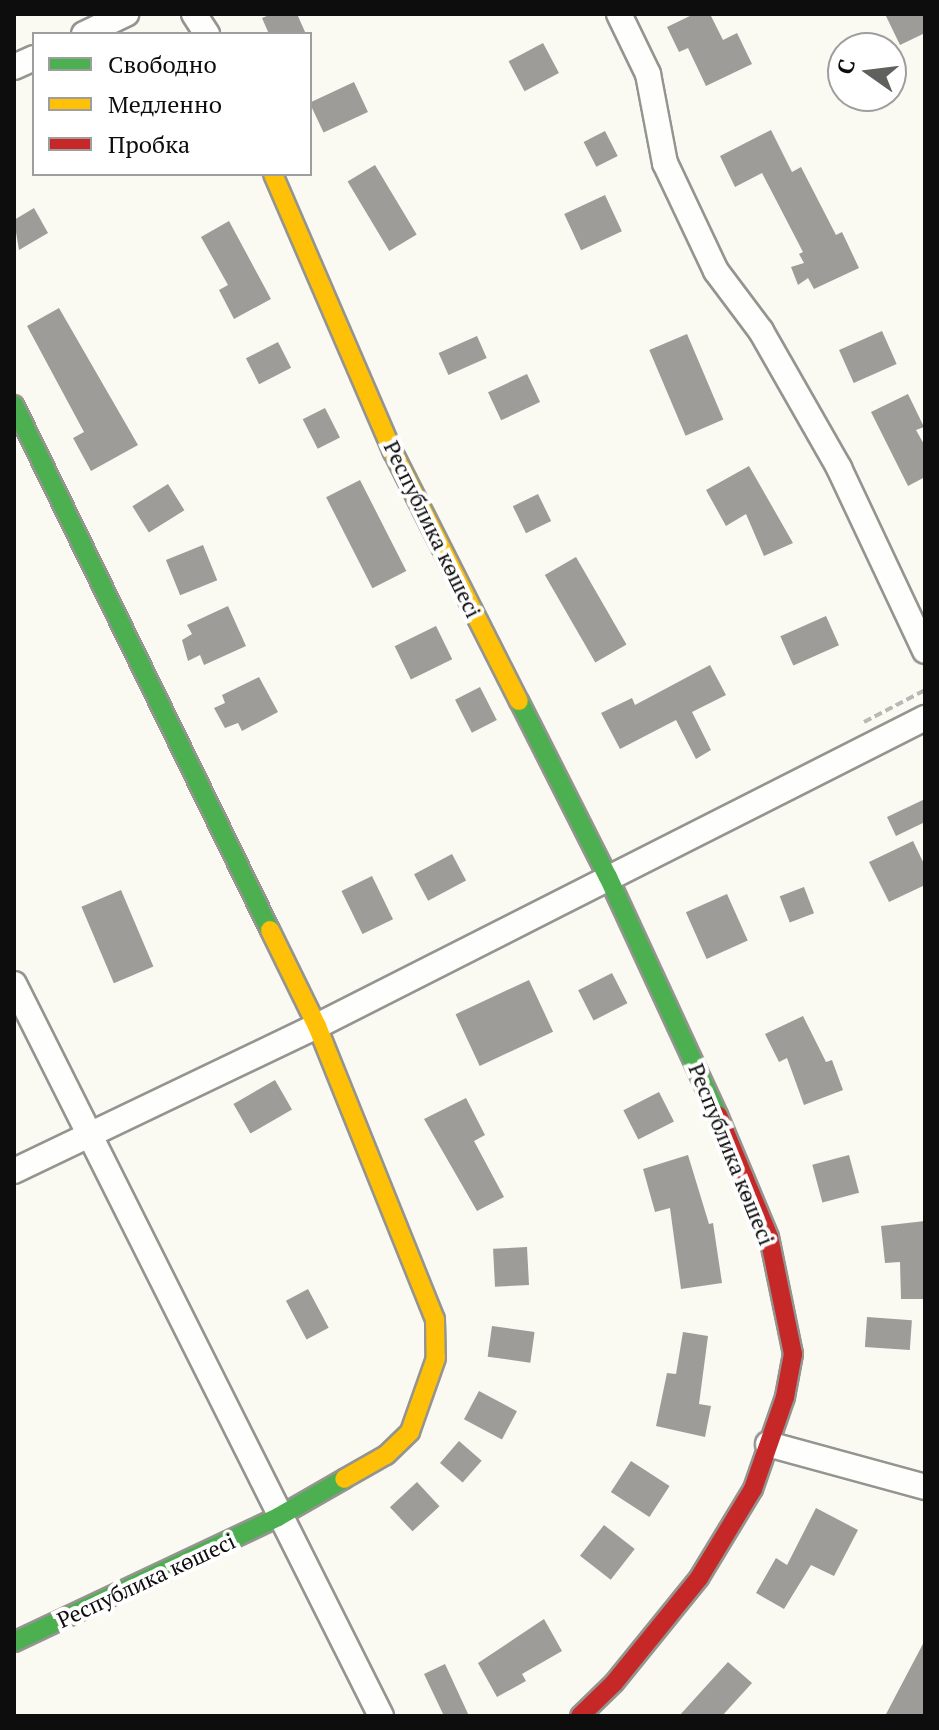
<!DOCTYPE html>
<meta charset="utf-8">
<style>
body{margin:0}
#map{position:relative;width:939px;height:1730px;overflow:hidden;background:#fafaf2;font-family:"PT Serif",serif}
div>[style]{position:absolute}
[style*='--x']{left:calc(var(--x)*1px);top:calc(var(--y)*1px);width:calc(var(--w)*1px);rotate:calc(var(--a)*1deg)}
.building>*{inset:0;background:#9d9c98;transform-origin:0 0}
.path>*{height:4px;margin-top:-2px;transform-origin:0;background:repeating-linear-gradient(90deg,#b8b8b6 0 8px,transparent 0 12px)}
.roads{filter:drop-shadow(2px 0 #949490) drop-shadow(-2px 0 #949490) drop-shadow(0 2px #949490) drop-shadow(0 -2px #949490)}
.street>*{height:24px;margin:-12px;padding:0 12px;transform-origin:12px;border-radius:12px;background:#fefefd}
.fast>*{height:18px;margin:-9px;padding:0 9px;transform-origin:9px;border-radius:9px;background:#4caf50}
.slow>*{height:18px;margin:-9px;padding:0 9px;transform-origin:9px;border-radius:9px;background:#ffc107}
.jam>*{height:18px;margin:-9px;padding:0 9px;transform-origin:9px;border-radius:9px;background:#c62828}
span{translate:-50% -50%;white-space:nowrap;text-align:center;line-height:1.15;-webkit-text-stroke:8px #fff;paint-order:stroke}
.street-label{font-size:22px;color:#0d0d0d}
.frame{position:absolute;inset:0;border:16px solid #0d0d0d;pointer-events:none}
.legend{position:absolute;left:32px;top:32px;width:280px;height:144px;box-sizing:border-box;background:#fff;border:2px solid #9e9e9e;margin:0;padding:10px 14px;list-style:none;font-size:24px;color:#0d0d0d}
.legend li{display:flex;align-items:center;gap:16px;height:40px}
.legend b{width:40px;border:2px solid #9e9e9e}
.north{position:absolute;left:827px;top:32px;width:80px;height:80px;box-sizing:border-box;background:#fff;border:2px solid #9e9e9e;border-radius:50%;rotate:284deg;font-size:22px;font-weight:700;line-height:32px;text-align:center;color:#0d0d0d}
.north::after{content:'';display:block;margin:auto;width:28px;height:36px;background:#60605d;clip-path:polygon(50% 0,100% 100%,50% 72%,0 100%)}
</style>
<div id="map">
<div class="building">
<div style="clip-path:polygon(272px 14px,297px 14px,306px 34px,269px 34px,262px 18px)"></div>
<div style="clip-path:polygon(694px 14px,710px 14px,723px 40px,737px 33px,752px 64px,706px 86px,688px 48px,679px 52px,667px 27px)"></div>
<div style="clip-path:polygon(885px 14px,925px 14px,925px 33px,900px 45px)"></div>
<div style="left:543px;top:43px;width:34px;height:39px;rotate:62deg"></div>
<div style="left:354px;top:82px;width:33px;height:49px;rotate:65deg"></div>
<div style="clip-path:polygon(771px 130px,792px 172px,801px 167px,836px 235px,842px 232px,859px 268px,814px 289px,808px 278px,798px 285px,791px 267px,804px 263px,799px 254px,803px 252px,762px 173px,735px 187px,720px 156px)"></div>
<div style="left:605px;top:131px;width:28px;height:24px;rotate:63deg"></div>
<div style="left:375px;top:165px;width:81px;height:32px;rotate:59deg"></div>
<div style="left:605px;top:195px;width:40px;height:45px;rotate:65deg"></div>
<div style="clip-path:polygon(34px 208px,48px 233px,19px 250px,14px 220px)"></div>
<div style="clip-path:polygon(229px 221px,271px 299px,234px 319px,219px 290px,228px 285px,201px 237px)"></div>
<div style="clip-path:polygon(59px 308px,138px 445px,91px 471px,73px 438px,84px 432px,27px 326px)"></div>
<div style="left:882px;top:331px;width:36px;height:47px;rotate:66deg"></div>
<div style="left:687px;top:334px;width:93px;height:41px;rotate:67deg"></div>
<div style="left:477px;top:336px;width:24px;height:42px;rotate:66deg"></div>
<div style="left:278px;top:342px;width:29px;height:36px;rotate:63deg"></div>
<div style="left:527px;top:374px;width:31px;height:43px;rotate:65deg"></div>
<div style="clip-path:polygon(908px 394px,924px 427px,916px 430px,925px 446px,925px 477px,908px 486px,871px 412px)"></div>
<div style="left:325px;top:408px;width:33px;height:25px;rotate:63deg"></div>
<div style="clip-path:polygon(749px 466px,793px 543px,764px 556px,746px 514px,726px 526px,706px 490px)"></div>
<div style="left:360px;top:480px;width:102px;height:38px;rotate:63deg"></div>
<div style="left:168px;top:484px;width:31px;height:42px;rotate:58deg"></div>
<div style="left:538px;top:494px;width:30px;height:28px;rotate:64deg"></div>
<div style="left:203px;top:545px;width:38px;height:40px;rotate:68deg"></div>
<div style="left:576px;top:557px;width:101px;height:36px;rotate:60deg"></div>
<div style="clip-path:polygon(228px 606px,246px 646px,204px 665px,200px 655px,188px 661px,182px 640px,192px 634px,187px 625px)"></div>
<div style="left:826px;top:616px;width:32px;height:50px;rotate:66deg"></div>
<div style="left:436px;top:626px;width:37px;height:46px;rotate:64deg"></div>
<div style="clip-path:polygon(710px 665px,726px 695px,692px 712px,711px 750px,696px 759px,676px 720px,620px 749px,601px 713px,632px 698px,635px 705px)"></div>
<div style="clip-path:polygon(259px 677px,278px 712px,242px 731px,238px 723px,225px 728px,214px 708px,225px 703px,222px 695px)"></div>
<div style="left:480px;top:687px;width:37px;height:28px;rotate:63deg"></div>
<div style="clip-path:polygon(925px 799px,925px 822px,896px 836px,887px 817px)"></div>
<div style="clip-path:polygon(913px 841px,925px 866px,925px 885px,889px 902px,869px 862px)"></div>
<div style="left:452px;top:854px;width:30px;height:43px;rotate:62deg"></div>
<div style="left:372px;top:876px;width:48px;height:34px;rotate:64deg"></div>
<div style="left:804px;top:887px;width:28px;height:26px;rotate:69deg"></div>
<div style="left:121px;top:890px;width:83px;height:43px;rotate:67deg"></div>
<div style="left:727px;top:894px;width:51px;height:45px;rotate:66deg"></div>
<div style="left:612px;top:973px;width:34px;height:38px;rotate:63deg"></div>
<div style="left:529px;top:980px;width:57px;height:81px;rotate:65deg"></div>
<div style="clip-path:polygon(803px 1016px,826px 1062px,832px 1060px,843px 1090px,804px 1105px,787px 1058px,779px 1062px,765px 1034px)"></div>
<div style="left:275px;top:1080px;width:34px;height:48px;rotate:60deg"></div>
<div style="left:659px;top:1092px;width:33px;height:40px;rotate:63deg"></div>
<div style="clip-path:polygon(466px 1098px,485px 1135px,474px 1141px,504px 1197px,477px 1211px,424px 1119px)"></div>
<div style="clip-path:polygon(688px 1155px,709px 1224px,713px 1223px,722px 1283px,681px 1289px,670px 1208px,655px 1212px,643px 1169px)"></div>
<div style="left:849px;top:1155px;width:39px;height:38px;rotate:75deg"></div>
<div style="clip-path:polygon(925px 1221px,925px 1299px,901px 1299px,900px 1262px,885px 1263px,881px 1226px)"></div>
<div style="left:527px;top:1247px;width:38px;height:34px;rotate:87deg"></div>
<div style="left:308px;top:1289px;width:44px;height:25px;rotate:62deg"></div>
<div style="left:867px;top:1317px;width:45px;height:30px;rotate:4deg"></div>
<div style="left:492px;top:1326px;width:43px;height:31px;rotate:8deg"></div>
<div style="clip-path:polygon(683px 1332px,708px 1336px,699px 1404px,711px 1406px,705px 1437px,656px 1426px,667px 1373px,676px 1374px)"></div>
<div style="left:479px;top:1391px;width:43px;height:32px;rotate:28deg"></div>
<div style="left:459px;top:1441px;width:30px;height:29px;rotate:41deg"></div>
<div style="left:631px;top:1461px;width:46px;height:37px;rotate:33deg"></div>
<div style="left:417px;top:1482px;width:33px;height:37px;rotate:47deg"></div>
<div style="clip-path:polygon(816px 1508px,858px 1530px,834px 1576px,811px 1565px,784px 1609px,756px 1593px,776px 1558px,787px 1565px)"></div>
<div style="left:604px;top:1525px;width:39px;height:39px;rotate:38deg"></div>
<div style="clip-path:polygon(544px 1619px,562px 1651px,522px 1674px,526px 1681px,497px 1697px,478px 1663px)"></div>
<div style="clip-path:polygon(925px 1640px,925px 1716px,885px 1716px)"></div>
<div style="clip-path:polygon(728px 1662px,752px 1683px,722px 1716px,679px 1716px)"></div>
<div style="clip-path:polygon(445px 1664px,469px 1716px,444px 1716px,424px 1674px)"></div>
</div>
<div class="path">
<div style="--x:864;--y:722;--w:69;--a:-27.7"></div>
</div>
<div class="roads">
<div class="street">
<div style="--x:194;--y:14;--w:24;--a:57"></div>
<div style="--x:619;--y:14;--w:67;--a:64.2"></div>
<div style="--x:648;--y:74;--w:91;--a:79.2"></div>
<div style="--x:665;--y:163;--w:119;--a:64.7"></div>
<div style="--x:716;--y:271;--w:75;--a:53.1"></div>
<div style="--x:761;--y:331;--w:158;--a:60.3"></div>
<div style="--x:839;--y:468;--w:202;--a:64.8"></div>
<div style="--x:84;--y:34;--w:47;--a:-25.5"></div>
<div style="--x:14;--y:67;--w:22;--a:-24"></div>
<div style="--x:14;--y:984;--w:819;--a:63.37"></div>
<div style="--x:14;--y:1171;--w:336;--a:-25.6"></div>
<div style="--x:317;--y:1026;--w:682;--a:-26.87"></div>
<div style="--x:768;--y:1444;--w:163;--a:15.3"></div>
</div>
<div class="fast">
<div style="--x:14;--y:405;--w:584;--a:64.01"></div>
<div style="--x:519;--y:701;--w:197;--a:63.2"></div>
<div style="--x:608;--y:877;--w:262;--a:65.2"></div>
<div style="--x:14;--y:1642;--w:292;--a:-25.3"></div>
<div style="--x:278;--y:1517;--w:76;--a:-29.9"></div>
</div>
<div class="slow">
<div style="--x:273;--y:174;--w:303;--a:66.7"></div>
<div style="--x:393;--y:452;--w:279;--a:63.2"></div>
<div style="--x:270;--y:930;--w:107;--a:63.9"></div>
<div style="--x:317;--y:1026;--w:316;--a:68.1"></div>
<div style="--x:435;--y:1319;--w:39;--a:89"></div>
<div style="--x:436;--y:1358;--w:78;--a:109.4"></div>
<div style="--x:410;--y:1432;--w:33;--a:136"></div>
<div style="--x:386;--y:1455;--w:48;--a:150.3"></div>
</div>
<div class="jam">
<div style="--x:580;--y:1716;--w:47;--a:-44.1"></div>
<div style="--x:614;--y:1683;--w:135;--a:-51"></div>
<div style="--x:699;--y:1578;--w:104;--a:-58.8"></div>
<div style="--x:753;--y:1489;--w:97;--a:-70.8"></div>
<div style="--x:785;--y:1397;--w:44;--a:-79.5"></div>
<div style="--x:793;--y:1354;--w:119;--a:-101.6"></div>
<div style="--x:769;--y:1237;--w:132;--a:-112.7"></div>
</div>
</div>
<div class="street-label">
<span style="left:433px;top:529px;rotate:64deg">Республика көшесі</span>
<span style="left:732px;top:1154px;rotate:68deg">Республика көшесі</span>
<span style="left:146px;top:1580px;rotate:-25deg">Республика көшесі</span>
</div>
<div class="frame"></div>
<ul class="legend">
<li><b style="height:10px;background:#4caf50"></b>Свободно</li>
<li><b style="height:10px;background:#ffc107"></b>Медленно</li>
<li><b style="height:10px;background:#c62828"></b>Пробка</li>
</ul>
<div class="north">С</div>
</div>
